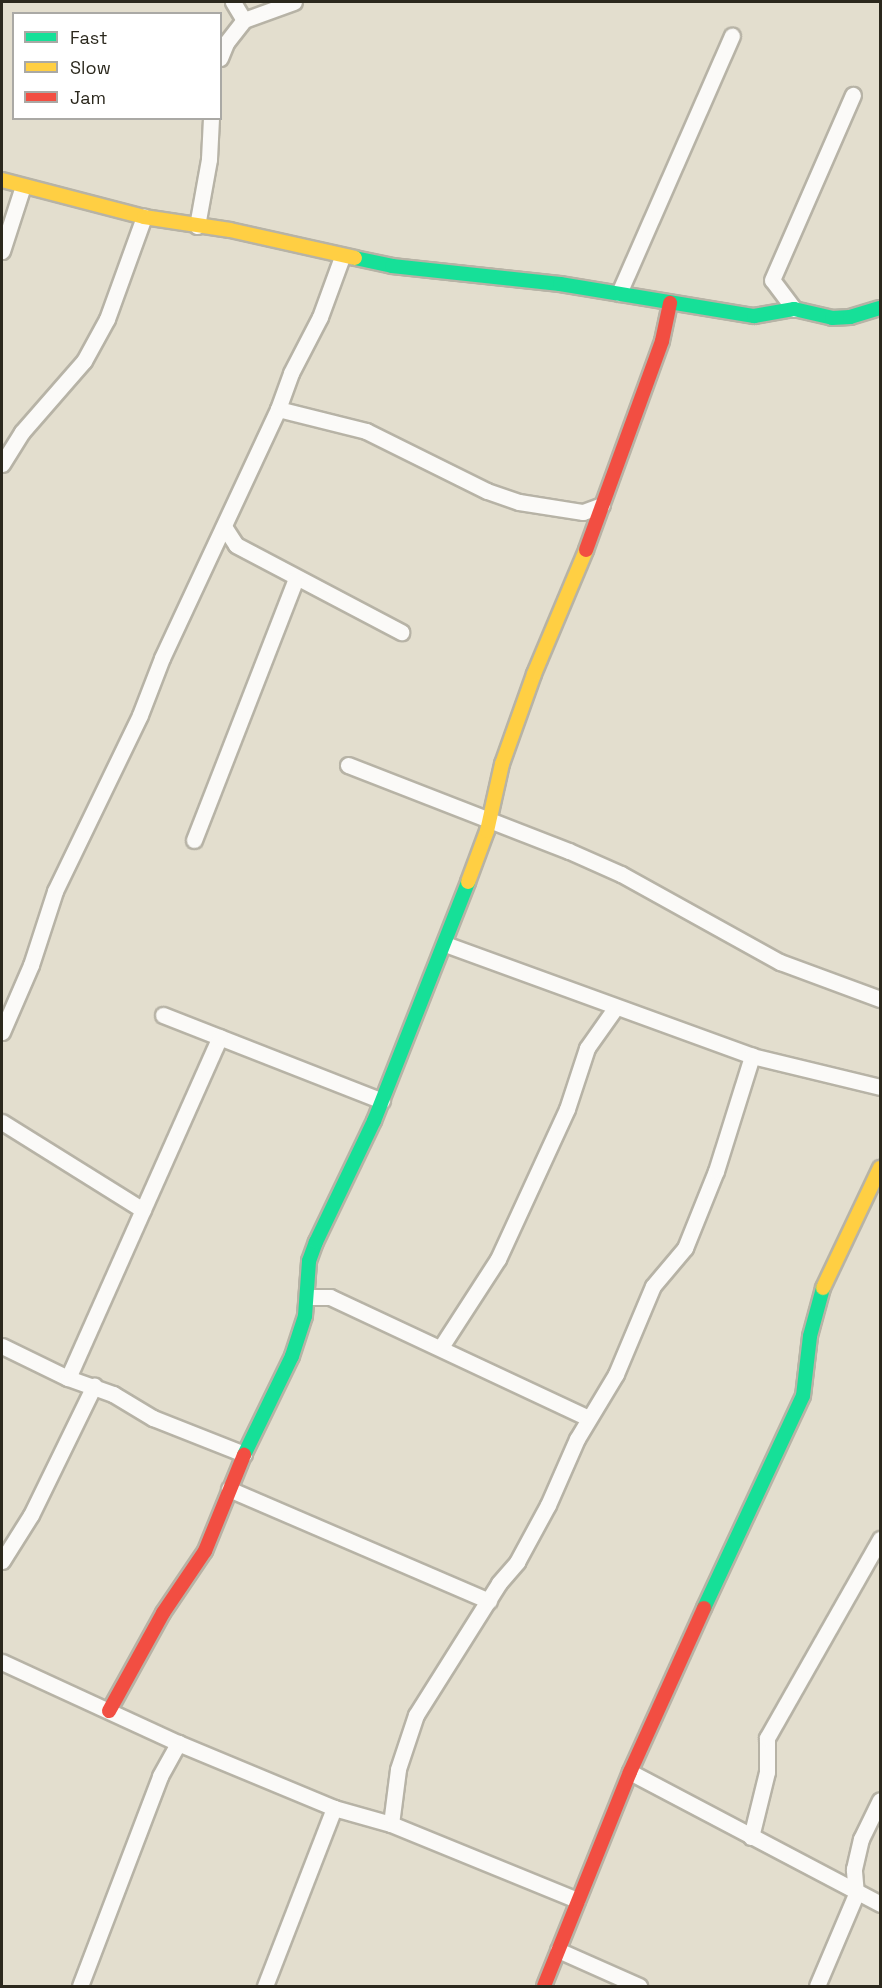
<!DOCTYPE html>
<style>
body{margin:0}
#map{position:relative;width:882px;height:1988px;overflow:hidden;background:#e3dece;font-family:"Space Grotesk",sans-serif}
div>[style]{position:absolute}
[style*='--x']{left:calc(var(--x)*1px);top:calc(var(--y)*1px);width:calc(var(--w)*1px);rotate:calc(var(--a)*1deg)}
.roads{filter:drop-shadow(2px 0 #b7b3a6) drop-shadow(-2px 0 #b7b3a6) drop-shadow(0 2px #b7b3a6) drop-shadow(0 -2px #b7b3a6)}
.street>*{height:15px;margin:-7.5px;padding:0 7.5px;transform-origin:7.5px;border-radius:7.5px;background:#fbfaf8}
.fast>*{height:14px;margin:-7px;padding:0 7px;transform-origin:7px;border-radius:7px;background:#16e098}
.slow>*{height:14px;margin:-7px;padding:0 7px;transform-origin:7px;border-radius:7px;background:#ffcf43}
.jam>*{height:14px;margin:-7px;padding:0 7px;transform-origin:7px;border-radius:7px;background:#f24e42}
span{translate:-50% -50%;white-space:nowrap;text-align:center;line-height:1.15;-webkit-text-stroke:4.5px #fff;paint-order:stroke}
.frame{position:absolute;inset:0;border:3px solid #2b281d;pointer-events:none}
.legend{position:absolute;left:12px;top:12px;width:210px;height:108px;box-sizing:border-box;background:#fff;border:2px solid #aaa9a5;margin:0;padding:8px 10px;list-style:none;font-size:18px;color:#2b281d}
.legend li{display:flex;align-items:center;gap:12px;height:30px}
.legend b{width:30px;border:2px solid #aaa9a5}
</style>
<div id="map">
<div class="roads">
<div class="street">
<div style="--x:233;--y:2;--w:21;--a:59"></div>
<div style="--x:220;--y:58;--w:16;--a:-68"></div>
<div style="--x:226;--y:43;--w:29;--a:-52"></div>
<div style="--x:244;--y:20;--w:53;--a:-19.8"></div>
<div style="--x:197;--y:226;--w:68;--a:-79.8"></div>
<div style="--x:209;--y:159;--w:41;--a:-87.2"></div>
<div style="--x:2;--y:251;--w:68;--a:-72.1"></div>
<div style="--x:619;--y:293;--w:281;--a:-66.3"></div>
<div style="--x:794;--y:309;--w:36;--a:-127"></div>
<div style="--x:772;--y:280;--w:202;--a:-66.4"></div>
<div style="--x:278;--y:409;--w:91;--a:14"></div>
<div style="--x:366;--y:431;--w:135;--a:26.4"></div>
<div style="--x:487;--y:491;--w:34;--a:19"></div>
<div style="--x:519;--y:502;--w:65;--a:8.9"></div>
<div style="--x:583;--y:512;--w:20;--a:-20"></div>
<div style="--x:2;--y:464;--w:38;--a:-58"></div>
<div style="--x:22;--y:432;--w:94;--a:-48.9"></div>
<div style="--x:84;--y:361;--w:48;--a:-61.3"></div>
<div style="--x:107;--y:319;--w:109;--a:-70.1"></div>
<div style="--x:225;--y:528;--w:20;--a:57"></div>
<div style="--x:236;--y:545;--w:187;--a:27.8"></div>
<div style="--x:348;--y:765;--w:237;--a:21.3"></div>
<div style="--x:569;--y:851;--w:57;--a:23.9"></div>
<div style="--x:621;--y:874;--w:182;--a:29"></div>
<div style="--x:780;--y:962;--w:107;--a:20.3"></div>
<div style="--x:194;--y:840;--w:280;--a:-68.7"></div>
<div style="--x:445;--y:944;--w:327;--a:20"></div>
<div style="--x:752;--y:1056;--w:132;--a:13.6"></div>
<div style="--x:163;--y:1015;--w:235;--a:21.4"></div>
<div style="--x:2;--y:1032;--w:73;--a:-66.6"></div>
<div style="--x:31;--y:965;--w:78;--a:-72"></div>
<div style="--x:55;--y:891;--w:195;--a:-64.2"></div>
<div style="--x:140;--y:715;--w:61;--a:-68.9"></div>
<div style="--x:162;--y:658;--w:275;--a:-65"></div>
<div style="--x:278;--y:409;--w:38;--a:-70"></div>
<div style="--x:291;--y:373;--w:63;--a:-62.6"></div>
<div style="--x:320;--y:317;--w:64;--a:-69.9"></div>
<div style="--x:2;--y:1122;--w:166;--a:32"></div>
<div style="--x:308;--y:1297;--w:22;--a:0"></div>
<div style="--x:330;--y:1297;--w:285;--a:25.1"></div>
<div style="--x:2;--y:1346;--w:73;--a:25.9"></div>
<div style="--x:68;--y:1378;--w:48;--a:19.6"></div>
<div style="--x:113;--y:1394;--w:47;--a:31"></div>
<div style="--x:153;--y:1418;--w:98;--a:21.6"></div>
<div style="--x:441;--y:1347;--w:105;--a:-57.1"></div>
<div style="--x:498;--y:1259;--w:165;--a:-65.3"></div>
<div style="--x:567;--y:1109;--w:64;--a:-71.8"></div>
<div style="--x:587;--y:1048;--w:50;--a:-54.7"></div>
<div style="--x:68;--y:1378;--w:373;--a:-66"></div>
<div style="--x:229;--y:1489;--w:283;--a:23.3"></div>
<div style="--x:2;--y:1561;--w:54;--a:-57.8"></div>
<div style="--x:31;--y:1515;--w:144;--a:-64"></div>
<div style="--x:2;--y:1662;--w:194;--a:24.7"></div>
<div style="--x:178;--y:1743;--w:169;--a:22.6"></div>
<div style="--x:334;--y:1808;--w:59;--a:15.7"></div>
<div style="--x:391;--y:1824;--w:201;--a:22.2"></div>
<div style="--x:630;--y:1772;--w:283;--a:27.8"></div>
<div style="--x:391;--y:1824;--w:55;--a:-82.7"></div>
<div style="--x:398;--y:1769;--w:57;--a:-71.6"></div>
<div style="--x:416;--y:1715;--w:156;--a:-57.8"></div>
<div style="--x:499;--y:1583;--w:28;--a:-49"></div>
<div style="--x:517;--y:1562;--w:65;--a:-61.5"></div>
<div style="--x:548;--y:1505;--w:72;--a:-66.3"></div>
<div style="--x:577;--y:1439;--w:76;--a:-59"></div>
<div style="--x:616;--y:1374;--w:95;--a:-67.2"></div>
<div style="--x:653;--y:1286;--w:50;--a:-49.9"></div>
<div style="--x:685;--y:1248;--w:83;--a:-68.1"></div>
<div style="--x:716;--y:1171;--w:121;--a:-72.6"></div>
<div style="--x:751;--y:1837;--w:67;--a:-76.2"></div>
<div style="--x:767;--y:1772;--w:34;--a:-90"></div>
<div style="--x:767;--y:1738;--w:229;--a:-60.4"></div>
<div style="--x:558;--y:1950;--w:89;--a:24"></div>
<div style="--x:80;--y:1986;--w:225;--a:-69.1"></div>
<div style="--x:160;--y:1776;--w:38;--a:-61"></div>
<div style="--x:265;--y:1986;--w:191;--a:-68.8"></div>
<div style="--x:817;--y:1986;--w:100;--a:-67"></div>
<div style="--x:856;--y:1894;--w:25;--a:-95"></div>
<div style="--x:854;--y:1869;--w:31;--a:-77"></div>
<div style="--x:861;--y:1839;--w:43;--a:-64"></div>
</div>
<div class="fast">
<div style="--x:355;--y:258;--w:38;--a:12"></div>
<div style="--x:392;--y:266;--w:169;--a:6.1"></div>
<div style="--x:560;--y:284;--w:197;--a:9.4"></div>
<div style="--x:754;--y:316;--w:41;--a:-9.9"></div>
<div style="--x:794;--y:309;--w:39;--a:13"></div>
<div style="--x:832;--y:318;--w:18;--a:-3"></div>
<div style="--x:850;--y:317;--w:31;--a:-17"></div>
<div style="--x:244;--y:1455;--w:110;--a:-64.1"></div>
<div style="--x:292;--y:1356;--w:42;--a:-72"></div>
<div style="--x:305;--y:1316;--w:55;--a:-85.8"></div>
<div style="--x:309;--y:1261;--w:20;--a:-70"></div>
<div style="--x:316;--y:1242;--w:134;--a:-64.4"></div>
<div style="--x:374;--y:1121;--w:257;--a:-68.5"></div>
<div style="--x:704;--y:1608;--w:234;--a:-65"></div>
<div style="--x:803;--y:1396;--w:60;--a:-83.3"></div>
<div style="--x:810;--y:1336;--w:50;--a:-74.8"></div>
</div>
<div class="slow">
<div style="--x:2;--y:180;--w:147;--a:14.6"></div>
<div style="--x:144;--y:217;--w:87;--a:8.6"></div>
<div style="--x:230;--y:230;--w:128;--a:12.6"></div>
<div style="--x:468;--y:882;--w:54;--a:-69.6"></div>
<div style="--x:487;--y:831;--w:69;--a:-77.4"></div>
<div style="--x:502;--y:764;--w:96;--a:-70.4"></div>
<div style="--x:534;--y:674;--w:134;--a:-67.2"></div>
<div style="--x:823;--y:1288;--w:133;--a:-64.6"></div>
</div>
<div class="jam">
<div style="--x:586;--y:550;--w:222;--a:-70"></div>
<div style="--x:662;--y:341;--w:39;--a:-78"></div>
<div style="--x:109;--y:1711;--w:112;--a:-61.1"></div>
<div style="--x:163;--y:1613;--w:75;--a:-55.9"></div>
<div style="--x:205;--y:1551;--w:104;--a:-67.9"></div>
<div style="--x:544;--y:1986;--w:231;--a:-68.1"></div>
<div style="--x:630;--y:1772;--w:180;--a:-65.7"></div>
</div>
</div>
<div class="frame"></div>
<ul class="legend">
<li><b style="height:8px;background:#16e098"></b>Fast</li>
<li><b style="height:8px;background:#ffcf43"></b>Slow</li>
<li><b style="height:8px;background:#f24e42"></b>Jam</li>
</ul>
</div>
